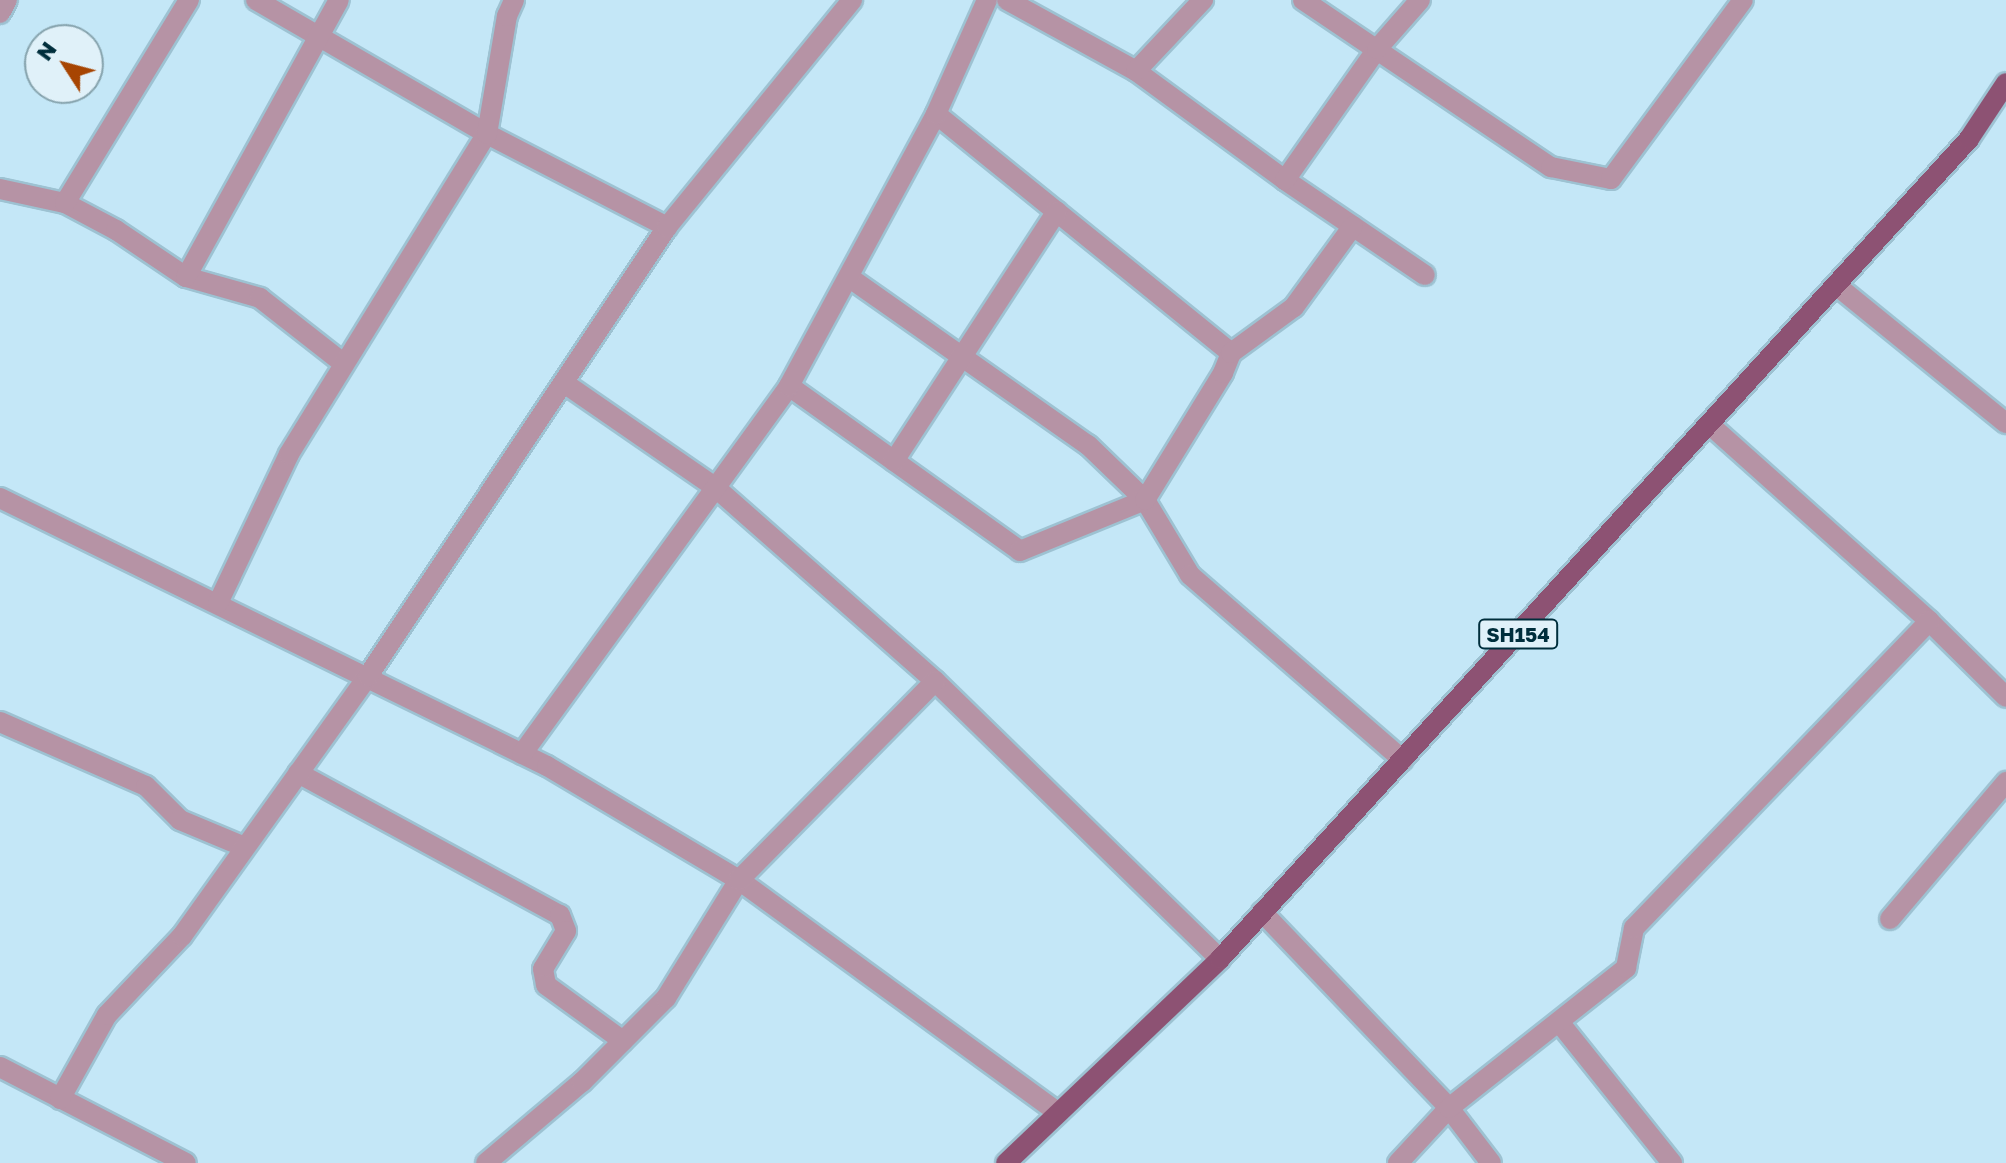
<!DOCTYPE html>
<style>
body{margin:0}
#map{position:relative;width:2006px;height:1163px;overflow:hidden;background:#c4e7f7;font-family:"Golos Text",sans-serif}
div>[style]{position:absolute}
[style*='--x']{left:calc(var(--x)*1px);top:calc(var(--y)*1px);width:calc(var(--w)*1px);rotate:calc(var(--a)*1deg)}
.roads{filter:drop-shadow(2px 0 #9dc2d2) drop-shadow(-2px 0 #9dc2d2) drop-shadow(0 2px #9dc2d2) drop-shadow(0 -2px #9dc2d2)}
.street>*{height:20px;margin:-10px;padding:0 10px;transform-origin:10px;border-radius:10px;background:#b693a5}
.primary>*{height:20px;margin:-10px;padding:0 10px;transform-origin:10px;border-radius:10px;background:#8d5273}
span{translate:-50% -50%;white-space:nowrap;text-align:center;line-height:1.15;-webkit-text-stroke:6px #e0f1f9;paint-order:stroke}
.shield-label span{padding:2px 6px;background:#e0f1f9;border:2px solid;border-radius:6px;-webkit-text-stroke-width:0}
.shield-label{font-size:20px;color:#002e3c;font-weight:700}
.north{position:absolute;left:24px;top:24px;width:80px;height:80px;box-sizing:border-box;background:#e0f1f9;border:2px solid #86a3ad;border-radius:50%;rotate:306deg;font-size:22px;font-weight:700;line-height:32px;text-align:center;color:#002e3c}
.north::after{content:'';display:block;margin:auto;width:28px;height:36px;background:#a74502;clip-path:polygon(50% 0,100% 100%,50% 72%,0 100%)}
</style>
<div id="map">
<div class="roads">
<div class="street">
<div style="--x:256;--y:0;--w:267;--a:30.1"></div>
<div style="--x:487;--y:134;--w:203;--a:27.3"></div>
<div style="--x:1007;--y:0;--w:147;--a:28.8"></div>
<div style="--x:1136;--y:71;--w:185;--a:36.2"></div>
<div style="--x:1285;--y:180;--w:169;--a:34.2"></div>
<div style="--x:1303;--y:0;--w:299;--a:34"></div>
<div style="--x:1551;--y:167;--w:61;--a:11.3"></div>
<div style="--x:1611;--y:179;--w:222;--a:-53.6"></div>
<div style="--x:0;--y:13;--w:15;--a:-62"></div>
<div style="--x:1136;--y:71;--w:98;--a:-46.7"></div>
<div style="--x:936;--y:114;--w:380;--a:39"></div>
<div style="--x:1285;--y:180;--w:160;--a:-54.9"></div>
<div style="--x:1377;--y:49;--w:65;--a:-48.7"></div>
<div style="--x:0;--y:189;--w:66;--a:12.2"></div>
<div style="--x:65;--y:203;--w:58;--a:27.9"></div>
<div style="--x:116;--y:230;--w:84;--a:33.9"></div>
<div style="--x:186;--y:277;--w:77;--a:15.8"></div>
<div style="--x:260;--y:298;--w:105;--a:38.1"></div>
<div style="--x:65;--y:203;--w:238;--a:-58.6"></div>
<div style="--x:186;--y:277;--w:316;--a:-61.1"></div>
<div style="--x:850;--y:278;--w:291;--a:35.1"></div>
<div style="--x:1088;--y:445;--w:79;--a:44"></div>
<div style="--x:1145;--y:500;--w:87;--a:59"></div>
<div style="--x:1190;--y:575;--w:282;--a:41"></div>
<div style="--x:1836;--y:285;--w:219;--a:39.1"></div>
<div style="--x:564;--y:383;--w:185;--a:34.6"></div>
<div style="--x:716;--y:488;--w:292;--a:41.4"></div>
<div style="--x:935;--y:681;--w:398;--a:44.3"></div>
<div style="--x:789;--y:386;--w:284;--a:35.5"></div>
<div style="--x:1020;--y:551;--w:135;--a:-22.2"></div>
<div style="--x:1145;--y:500;--w:149;--a:-58.4"></div>
<div style="--x:1223;--y:373;--w:22;--a:-68"></div>
<div style="--x:1231;--y:353;--w:78;--a:-36.1"></div>
<div style="--x:1294;--y:307;--w:100;--a:-53.9"></div>
<div style="--x:1709;--y:424;--w:295;--a:41.8"></div>
<div style="--x:1929;--y:621;--w:108;--a:44.6"></div>
<div style="--x:894;--y:461;--w:298;--a:-56.9"></div>
<div style="--x:0;--y:498;--w:609;--a:26.1"></div>
<div style="--x:547;--y:766;--w:223;--a:30.7"></div>
<div style="--x:739;--y:880;--w:395;--a:36.1"></div>
<div style="--x:218;--y:603;--w:165;--a:-64.5"></div>
<div style="--x:289;--y:454;--w:376;--a:-58.3"></div>
<div style="--x:487;--y:134;--w:120;--a:-80.4"></div>
<div style="--x:507;--y:16;--w:17;--a:-66"></div>
<div style="--x:0;--y:722;--w:159;--a:23.7"></div>
<div style="--x:146;--y:786;--w:48;--a:45"></div>
<div style="--x:180;--y:820;--w:70;--a:22.6"></div>
<div style="--x:522;--y:754;--w:455;--a:-54"></div>
<div style="--x:789;--y:386;--w:309;--a:-61.6"></div>
<div style="--x:936;--y:114;--w:125;--a:-65.9"></div>
<div style="--x:298;--y:773;--w:298;--a:28.5"></div>
<div style="--x:560;--y:915;--w:17;--a:69"></div>
<div style="--x:566;--y:931;--w:44;--a:121.2"></div>
<div style="--x:543;--y:969;--w:16;--a:79"></div>
<div style="--x:546;--y:985;--w:95;--a:36"></div>
<div style="--x:1262;--y:912;--w:271;--a:46.3"></div>
<div style="--x:1449;--y:1108;--w:69;--a:52.6"></div>
<div style="--x:1890;--y:919;--w:180;--a:-49.7"></div>
<div style="--x:1559;--y:1022;--w:181;--a:51.3"></div>
<div style="--x:0;--y:1067;--w:209;--a:27.3"></div>
<div style="--x:60;--y:1099;--w:96;--a:-60.8"></div>
<div style="--x:107;--y:1015;--w:109;--a:-46.5"></div>
<div style="--x:182;--y:936;--w:320;--a:-54.4"></div>
<div style="--x:368;--y:676;--w:539;--a:-56.34"></div>
<div style="--x:667;--y:227;--w:293;--a:-50.8"></div>
<div style="--x:486;--y:1163;--w:126;--a:-40.2"></div>
<div style="--x:582;--y:1082;--w:119;--a:-45"></div>
<div style="--x:666;--y:998;--w:139;--a:-58.3"></div>
<div style="--x:739;--y:880;--w:279;--a:-45.4"></div>
<div style="--x:1398;--y:1163;--w:75;--a:-47.2"></div>
<div style="--x:1449;--y:1108;--w:226;--a:-38.3"></div>
<div style="--x:1626;--y:968;--w:41;--a:-78.7"></div>
<div style="--x:1634;--y:928;--w:426;--a:-46.1"></div>
</div>
<div class="primary">
<div style="--x:1006;--y:1163;--w:296;--a:-43.6"></div>
<div style="--x:1220;--y:959;--w:1111;--a:-47.59"></div>
<div style="--x:1969;--y:139;--w:67;--a:-56.5"></div>
</div>
</div>
<div class="shield-label">
<span style="left:1518px;top:634px">SH154</span>
</div>
<div class="north">N</div>
</div>
